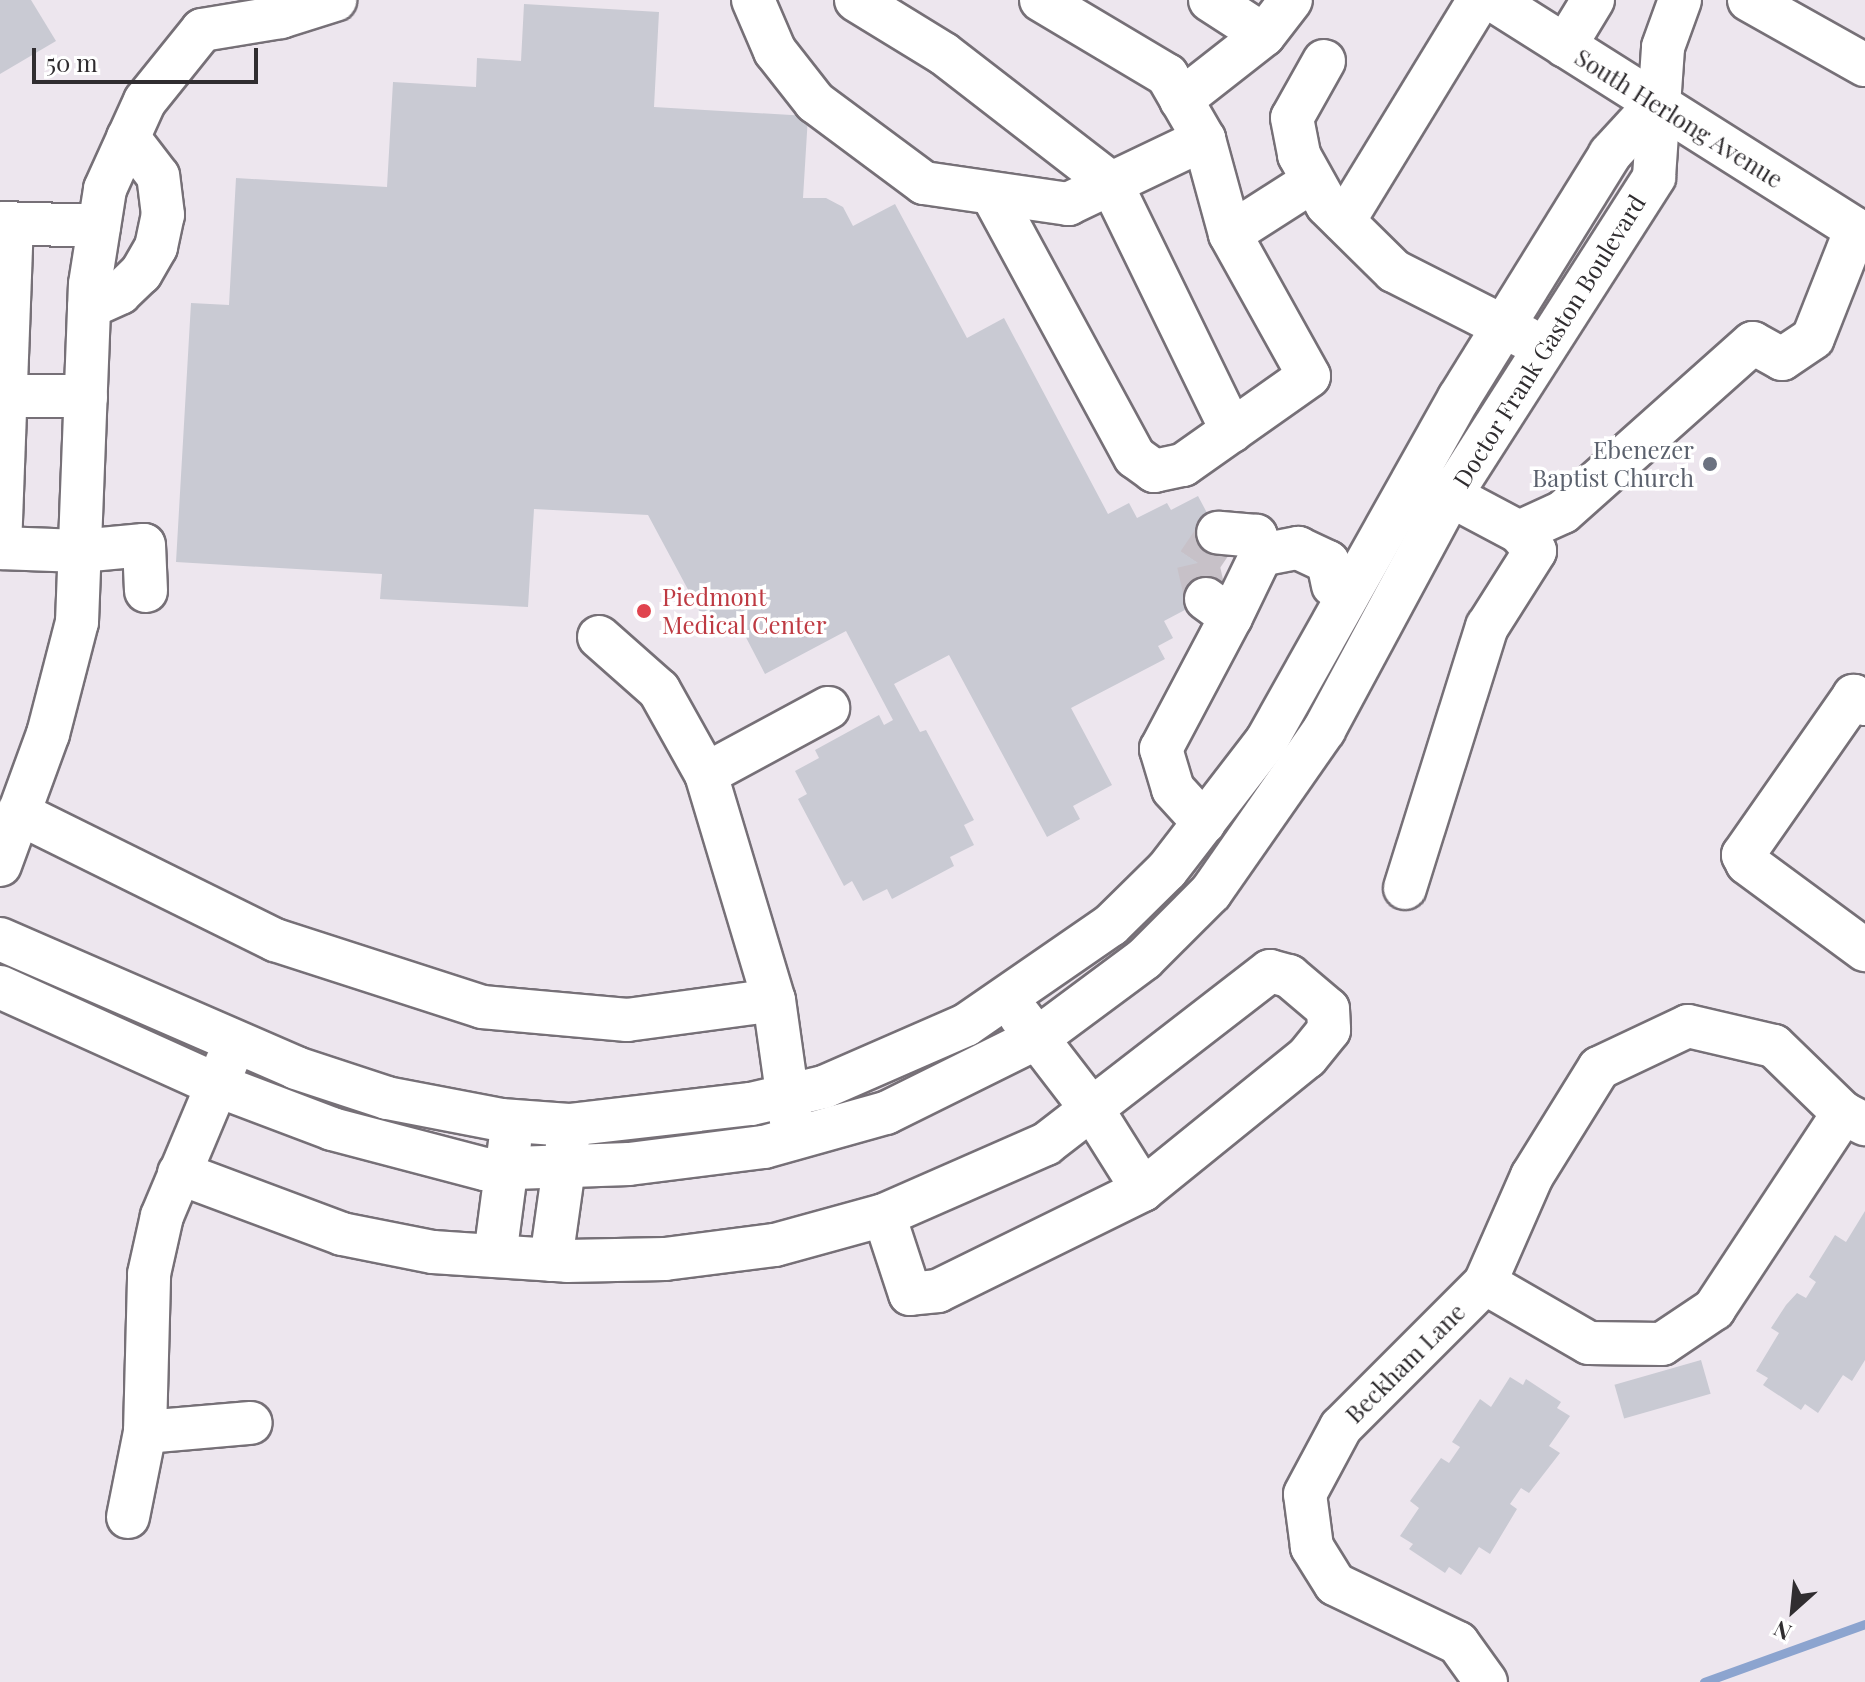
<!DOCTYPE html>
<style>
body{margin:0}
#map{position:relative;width:1865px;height:1682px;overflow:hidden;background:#ede6ee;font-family:"Playfair Display",serif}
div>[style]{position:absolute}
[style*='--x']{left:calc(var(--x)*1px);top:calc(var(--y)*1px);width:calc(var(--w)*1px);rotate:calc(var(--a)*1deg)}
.stream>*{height:9px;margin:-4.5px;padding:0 4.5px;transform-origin:4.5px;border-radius:4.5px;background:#8ca4cf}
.building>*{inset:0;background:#c9cad3;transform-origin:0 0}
.minor-tunnel>*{height:42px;margin-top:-21px;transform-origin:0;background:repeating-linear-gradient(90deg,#c7c1c8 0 42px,transparent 0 63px)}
.roads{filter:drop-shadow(2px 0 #767077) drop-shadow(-2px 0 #767077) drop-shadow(0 2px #767077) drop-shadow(0 -2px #767077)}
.minor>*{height:42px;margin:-21px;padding:0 21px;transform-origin:21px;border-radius:21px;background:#fff}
.dots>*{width:22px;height:22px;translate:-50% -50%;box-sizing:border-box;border:4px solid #fff;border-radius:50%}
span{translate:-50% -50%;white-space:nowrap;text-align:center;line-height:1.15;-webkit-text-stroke:7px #fff;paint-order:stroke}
.street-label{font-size:24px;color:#302d30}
.worship-label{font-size:24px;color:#5b616d}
.right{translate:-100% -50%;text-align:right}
.health-label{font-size:24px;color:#be3a42}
.left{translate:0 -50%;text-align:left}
.north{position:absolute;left:1753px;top:1570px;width:80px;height:80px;-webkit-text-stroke:6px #fff;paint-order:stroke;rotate:207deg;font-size:22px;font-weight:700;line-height:32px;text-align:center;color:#302d30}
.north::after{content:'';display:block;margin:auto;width:28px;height:36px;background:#302d30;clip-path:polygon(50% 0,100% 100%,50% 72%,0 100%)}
.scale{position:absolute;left:32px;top:48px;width:226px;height:36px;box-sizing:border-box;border:4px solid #302d30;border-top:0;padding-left:10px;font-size:24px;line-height:28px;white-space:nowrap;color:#302d30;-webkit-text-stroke:6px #fff;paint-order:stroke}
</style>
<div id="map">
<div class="stream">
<div style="--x:1704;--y:1682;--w:171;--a:-19.8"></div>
</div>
<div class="building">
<div style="clip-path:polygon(0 0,31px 0,56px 41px,0 74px)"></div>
<div style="clip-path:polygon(524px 4px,659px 12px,654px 107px,808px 116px,803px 198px,826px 198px,843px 207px,853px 226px,895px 204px,967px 338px,1004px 318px,1108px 514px,1129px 503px,1137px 518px,1167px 503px,1171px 510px,1198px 496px,1222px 541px,1209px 561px,1215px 594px,1164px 621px,1173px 638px,1158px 646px,1165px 659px,1071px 708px,1112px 785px,1073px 806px,1080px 819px,1047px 837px,949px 655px,894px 684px,920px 732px,926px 730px,974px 820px,964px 825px,974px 845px,950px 857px,954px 866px,892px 899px,887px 889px,863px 901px,852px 881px,844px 886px,798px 799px,807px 794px,795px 771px,819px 758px,815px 750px,879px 715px,884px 725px,893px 720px,846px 631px,765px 674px,739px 624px,714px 638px,648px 515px,534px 509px,528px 607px,380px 599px,382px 574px,176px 562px,191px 303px,229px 305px,236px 178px,387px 187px,393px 82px,476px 87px,477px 58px,521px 61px)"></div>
<div style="clip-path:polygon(1865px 1211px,1865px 1360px,1852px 1381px,1843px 1375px,1818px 1413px,1805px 1404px,1801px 1410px,1763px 1385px,1768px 1378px,1756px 1371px,1779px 1333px,1771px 1328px,1786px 1305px,1797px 1293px,1806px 1298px,1816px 1282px,1809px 1277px,1835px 1235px,1846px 1242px)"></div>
<div style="left:1701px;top:1360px;width:35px;height:90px;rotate:74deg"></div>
<div style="clip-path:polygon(1510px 1377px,1523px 1385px,1526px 1379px,1561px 1402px,1557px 1408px,1570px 1416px,1549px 1446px,1560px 1453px,1529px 1493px,1521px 1488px,1510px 1504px,1517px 1509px,1490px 1554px,1479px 1547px,1461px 1575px,1449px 1567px,1445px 1573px,1409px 1549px,1413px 1544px,1400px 1536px,1419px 1508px,1410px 1501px,1441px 1458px,1449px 1463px,1460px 1447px,1452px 1442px,1480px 1399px,1491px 1407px)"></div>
</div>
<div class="minor-tunnel">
<div style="--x:1206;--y:599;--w:37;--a:-103"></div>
<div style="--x:1198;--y:563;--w:36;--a:-56"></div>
</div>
<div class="roads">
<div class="minor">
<div style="--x:753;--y:0;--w:56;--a:66.7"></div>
<div style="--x:775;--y:51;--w:65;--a:51.9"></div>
<div style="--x:815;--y:102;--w:136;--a:36.6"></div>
<div style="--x:924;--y:183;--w:146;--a:8.3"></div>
<div style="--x:1068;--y:204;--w:151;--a:-25.5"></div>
<div style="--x:856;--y:0;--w:103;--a:31.5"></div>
<div style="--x:944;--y:54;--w:211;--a:37.7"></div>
<div style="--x:1111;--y:183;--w:276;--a:64"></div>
<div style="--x:1041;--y:0;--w:147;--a:30.8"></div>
<div style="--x:1167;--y:75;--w:74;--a:60"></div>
<div style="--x:1204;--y:139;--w:98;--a:74.7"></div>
<div style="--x:1230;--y:234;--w:98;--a:-32.6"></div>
<div style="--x:1210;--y:0;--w:64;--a:32.9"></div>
<div style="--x:1264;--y:35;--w:44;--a:-52.4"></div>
<div style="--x:1493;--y:0;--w:440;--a:32.3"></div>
<div style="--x:1749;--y:0;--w:133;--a:29.3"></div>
<div style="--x:1565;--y:46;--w:54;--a:-58.7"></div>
<div style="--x:1324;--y:61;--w:65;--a:119.3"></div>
<div style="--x:1292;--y:118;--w:38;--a:79"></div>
<div style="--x:1299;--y:155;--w:57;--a:60.8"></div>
<div style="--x:1327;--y:205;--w:94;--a:44.6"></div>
<div style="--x:1394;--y:271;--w:148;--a:26.9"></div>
<div style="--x:1181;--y:100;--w:105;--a:-38.1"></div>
<div style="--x:993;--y:196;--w:297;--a:61.5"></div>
<div style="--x:1135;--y:457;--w:24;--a:36"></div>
<div style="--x:1154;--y:471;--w:30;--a:-12"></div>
<div style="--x:1183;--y:465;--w:154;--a:-35.2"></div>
<div style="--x:1309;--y:376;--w:162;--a:-119.1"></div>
<div style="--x:1344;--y:221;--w:259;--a:-58.6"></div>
<div style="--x:0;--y:223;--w:99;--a:1.7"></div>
<div style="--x:89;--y:307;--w:34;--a:-24"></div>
<div style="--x:120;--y:293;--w:29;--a:-44"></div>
<div style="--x:141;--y:273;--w:30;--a:-60"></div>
<div style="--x:156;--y:247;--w:33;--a:-78"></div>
<div style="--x:163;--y:215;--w:39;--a:-97"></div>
<div style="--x:158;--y:176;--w:49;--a:-127.6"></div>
<div style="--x:0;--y:395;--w:86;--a:1.3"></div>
<div style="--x:1519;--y:532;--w:48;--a:-24.4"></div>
<div style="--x:1563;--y:512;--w:254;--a:-41.7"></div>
<div style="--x:1753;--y:343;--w:33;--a:29"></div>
<div style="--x:1782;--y:359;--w:37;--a:-34"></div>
<div style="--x:1813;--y:338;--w:117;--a:-68.5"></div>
<div style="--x:0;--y:548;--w:324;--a:-87.9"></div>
<div style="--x:0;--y:548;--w:80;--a:2.1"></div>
<div style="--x:80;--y:551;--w:64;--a:-5.4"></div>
<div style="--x:144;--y:545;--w:46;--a:87.5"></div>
<div style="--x:1261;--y:555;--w:38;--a:-11"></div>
<div style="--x:1298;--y:548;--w:33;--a:25"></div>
<div style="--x:1328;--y:562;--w:24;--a:78"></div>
<div style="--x:1206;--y:599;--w:31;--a:36"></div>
<div style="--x:1231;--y:617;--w:69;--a:-64.2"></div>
<div style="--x:1261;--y:555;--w:20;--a:-105"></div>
<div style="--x:1256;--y:536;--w:38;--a:-175"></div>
<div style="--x:599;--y:637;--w:80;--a:41.5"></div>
<div style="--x:659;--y:690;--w:96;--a:60.8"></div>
<div style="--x:706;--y:774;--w:236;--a:73.3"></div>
<div style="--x:774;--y:1000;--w:122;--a:82"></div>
<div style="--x:1865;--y:704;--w:14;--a:-144"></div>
<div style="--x:1854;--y:696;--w:194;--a:124.9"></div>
<div style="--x:1743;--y:855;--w:9;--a:63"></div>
<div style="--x:1747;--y:863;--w:147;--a:36.4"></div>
<div style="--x:706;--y:774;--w:139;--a:-28.4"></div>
<div style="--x:18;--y:813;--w:287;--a:26.3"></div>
<div style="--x:275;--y:940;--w:218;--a:17.9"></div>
<div style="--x:482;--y:1007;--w:146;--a:5.1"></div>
<div style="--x:627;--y:1020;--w:148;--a:-7.7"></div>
<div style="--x:1204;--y:823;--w:46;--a:-132.4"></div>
<div style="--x:1173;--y:789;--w:42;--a:-106.7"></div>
<div style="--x:1161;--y:749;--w:149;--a:-62.1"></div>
<div style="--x:0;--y:865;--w:140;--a:-69.9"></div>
<div style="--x:48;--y:734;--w:116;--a:-75.5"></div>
<div style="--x:77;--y:622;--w:338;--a:-87.8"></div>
<div style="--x:90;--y:284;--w:96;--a:-81"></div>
<div style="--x:105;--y:189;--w:97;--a:-65.6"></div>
<div style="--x:145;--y:101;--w:91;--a:-51.2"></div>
<div style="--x:202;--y:30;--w:80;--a:-9.3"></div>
<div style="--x:281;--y:17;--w:57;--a:-17.5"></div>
<div style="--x:1405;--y:888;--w:274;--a:-72.6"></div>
<div style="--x:1487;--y:627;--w:90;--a:-57.7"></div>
<div style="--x:1535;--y:551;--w:25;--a:-130"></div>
<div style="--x:1519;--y:532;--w:104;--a:-152"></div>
<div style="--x:0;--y:939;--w:323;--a:23.5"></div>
<div style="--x:296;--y:1068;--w:96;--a:18.2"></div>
<div style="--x:387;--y:1098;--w:116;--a:10.9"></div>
<div style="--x:501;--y:1120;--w:68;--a:4.2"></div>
<div style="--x:569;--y:1125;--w:183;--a:-6.6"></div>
<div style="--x:751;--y:1104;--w:75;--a:-13.1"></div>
<div style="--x:824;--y:1087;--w:155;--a:-23.6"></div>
<div style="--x:966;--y:1025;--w:176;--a:-34.6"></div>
<div style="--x:1111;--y:925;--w:78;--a:-44.5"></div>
<div style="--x:1167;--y:870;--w:164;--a:-52.4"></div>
<div style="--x:1267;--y:740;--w:392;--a:-60.7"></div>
<div style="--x:1459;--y:398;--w:287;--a:-58.2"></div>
<div style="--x:1610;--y:154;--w:68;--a:-47.4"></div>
<div style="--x:0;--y:987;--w:240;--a:24.3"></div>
<div style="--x:219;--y:1086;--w:121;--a:20.8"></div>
<div style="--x:332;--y:1129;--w:158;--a:14.7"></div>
<div style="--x:485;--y:1169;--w:144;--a:-2"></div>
<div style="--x:629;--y:1164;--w:136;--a:-7.2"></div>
<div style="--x:764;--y:1147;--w:127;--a:-15.6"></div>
<div style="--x:886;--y:1113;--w:171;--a:-26.4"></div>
<div style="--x:1039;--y:1037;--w:131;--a:-36.6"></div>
<div style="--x:1144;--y:959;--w:95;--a:-45"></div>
<div style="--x:1211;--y:892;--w:198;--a:-55.1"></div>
<div style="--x:1324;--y:730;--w:264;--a:-61.7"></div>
<div style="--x:1449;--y:498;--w:381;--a:-57.4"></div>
<div style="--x:1654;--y:177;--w:130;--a:-86"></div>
<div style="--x:1663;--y:47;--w:50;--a:-70.1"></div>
<div style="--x:1020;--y:1016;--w:121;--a:52.4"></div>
<div style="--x:1094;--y:1112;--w:92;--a:57.9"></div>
<div style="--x:179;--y:1173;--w:174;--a:20.5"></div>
<div style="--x:342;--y:1234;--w:93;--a:11.2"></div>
<div style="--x:433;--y:1252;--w:134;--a:3.8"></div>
<div style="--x:567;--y:1261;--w:98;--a:-1.2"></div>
<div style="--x:665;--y:1259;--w:111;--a:-7.3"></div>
<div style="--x:775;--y:1245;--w:113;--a:-15.4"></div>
<div style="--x:884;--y:1215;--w:177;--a:-23.7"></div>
<div style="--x:1046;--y:1144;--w:283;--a:-37.7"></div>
<div style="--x:1270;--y:971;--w:20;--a:15"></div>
<div style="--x:1289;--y:976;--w:51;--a:40.2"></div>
<div style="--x:1328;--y:1009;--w:21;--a:87"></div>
<div style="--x:1329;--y:1030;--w:35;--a:129"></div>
<div style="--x:1307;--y:1057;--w:211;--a:141"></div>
<div style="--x:1143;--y:1190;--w:229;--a:153.8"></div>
<div style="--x:938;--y:1291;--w:28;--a:174"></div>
<div style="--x:910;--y:1294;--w:83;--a:-108.2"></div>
<div style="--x:495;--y:1256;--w:115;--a:-82.5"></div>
<div style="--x:551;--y:1260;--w:122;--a:-82"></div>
<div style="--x:1485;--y:1283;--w:120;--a:30"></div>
<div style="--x:1589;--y:1343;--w:73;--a:0.8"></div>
<div style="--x:1662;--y:1344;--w:63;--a:-33.9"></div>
<div style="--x:1714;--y:1309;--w:235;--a:-56.6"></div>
<div style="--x:145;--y:1432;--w:106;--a:-4.9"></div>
<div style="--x:128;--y:1517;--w:87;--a:-78.7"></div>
<div style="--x:145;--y:1432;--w:158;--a:-88.5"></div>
<div style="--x:149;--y:1274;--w:59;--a:-77.4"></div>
<div style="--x:162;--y:1216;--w:168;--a:-67.2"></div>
<div style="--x:1486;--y:1682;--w:48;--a:-125.7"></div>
<div style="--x:1458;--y:1643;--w:136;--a:-154.4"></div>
<div style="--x:1335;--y:1584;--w:44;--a:-121.9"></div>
<div style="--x:1312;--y:1547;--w:53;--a:-97.5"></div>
<div style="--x:1305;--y:1494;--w:76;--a:-61.8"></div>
<div style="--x:1341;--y:1427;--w:204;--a:-45"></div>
<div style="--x:1485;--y:1283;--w:117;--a:-66.3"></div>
<div style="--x:1532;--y:1176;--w:127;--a:-58.2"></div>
<div style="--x:1599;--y:1068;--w:98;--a:-25.3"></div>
<div style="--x:1688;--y:1026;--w:88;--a:13.1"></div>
<div style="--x:1774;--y:1046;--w:96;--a:44.2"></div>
<div style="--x:1843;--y:1113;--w:25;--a:27"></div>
</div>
</div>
<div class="dots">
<div style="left:1710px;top:464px;background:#6b7280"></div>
<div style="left:644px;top:611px;background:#e0444e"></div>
</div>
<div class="street-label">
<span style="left:1679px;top:118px;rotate:32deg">South Herlong Avenue</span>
<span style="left:1549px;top:341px;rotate:-58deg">Doctor Frank Gaston Boulevard</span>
<span style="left:1405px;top:1363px;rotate:-45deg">Beckham Lane</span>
</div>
<div class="worship-label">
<span class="right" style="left:1694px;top:464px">Ebenezer<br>Baptist Church</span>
</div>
<div class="health-label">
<span class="left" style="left:662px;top:611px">Piedmont<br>Medical Center</span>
</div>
<div class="north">N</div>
<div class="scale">50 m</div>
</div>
